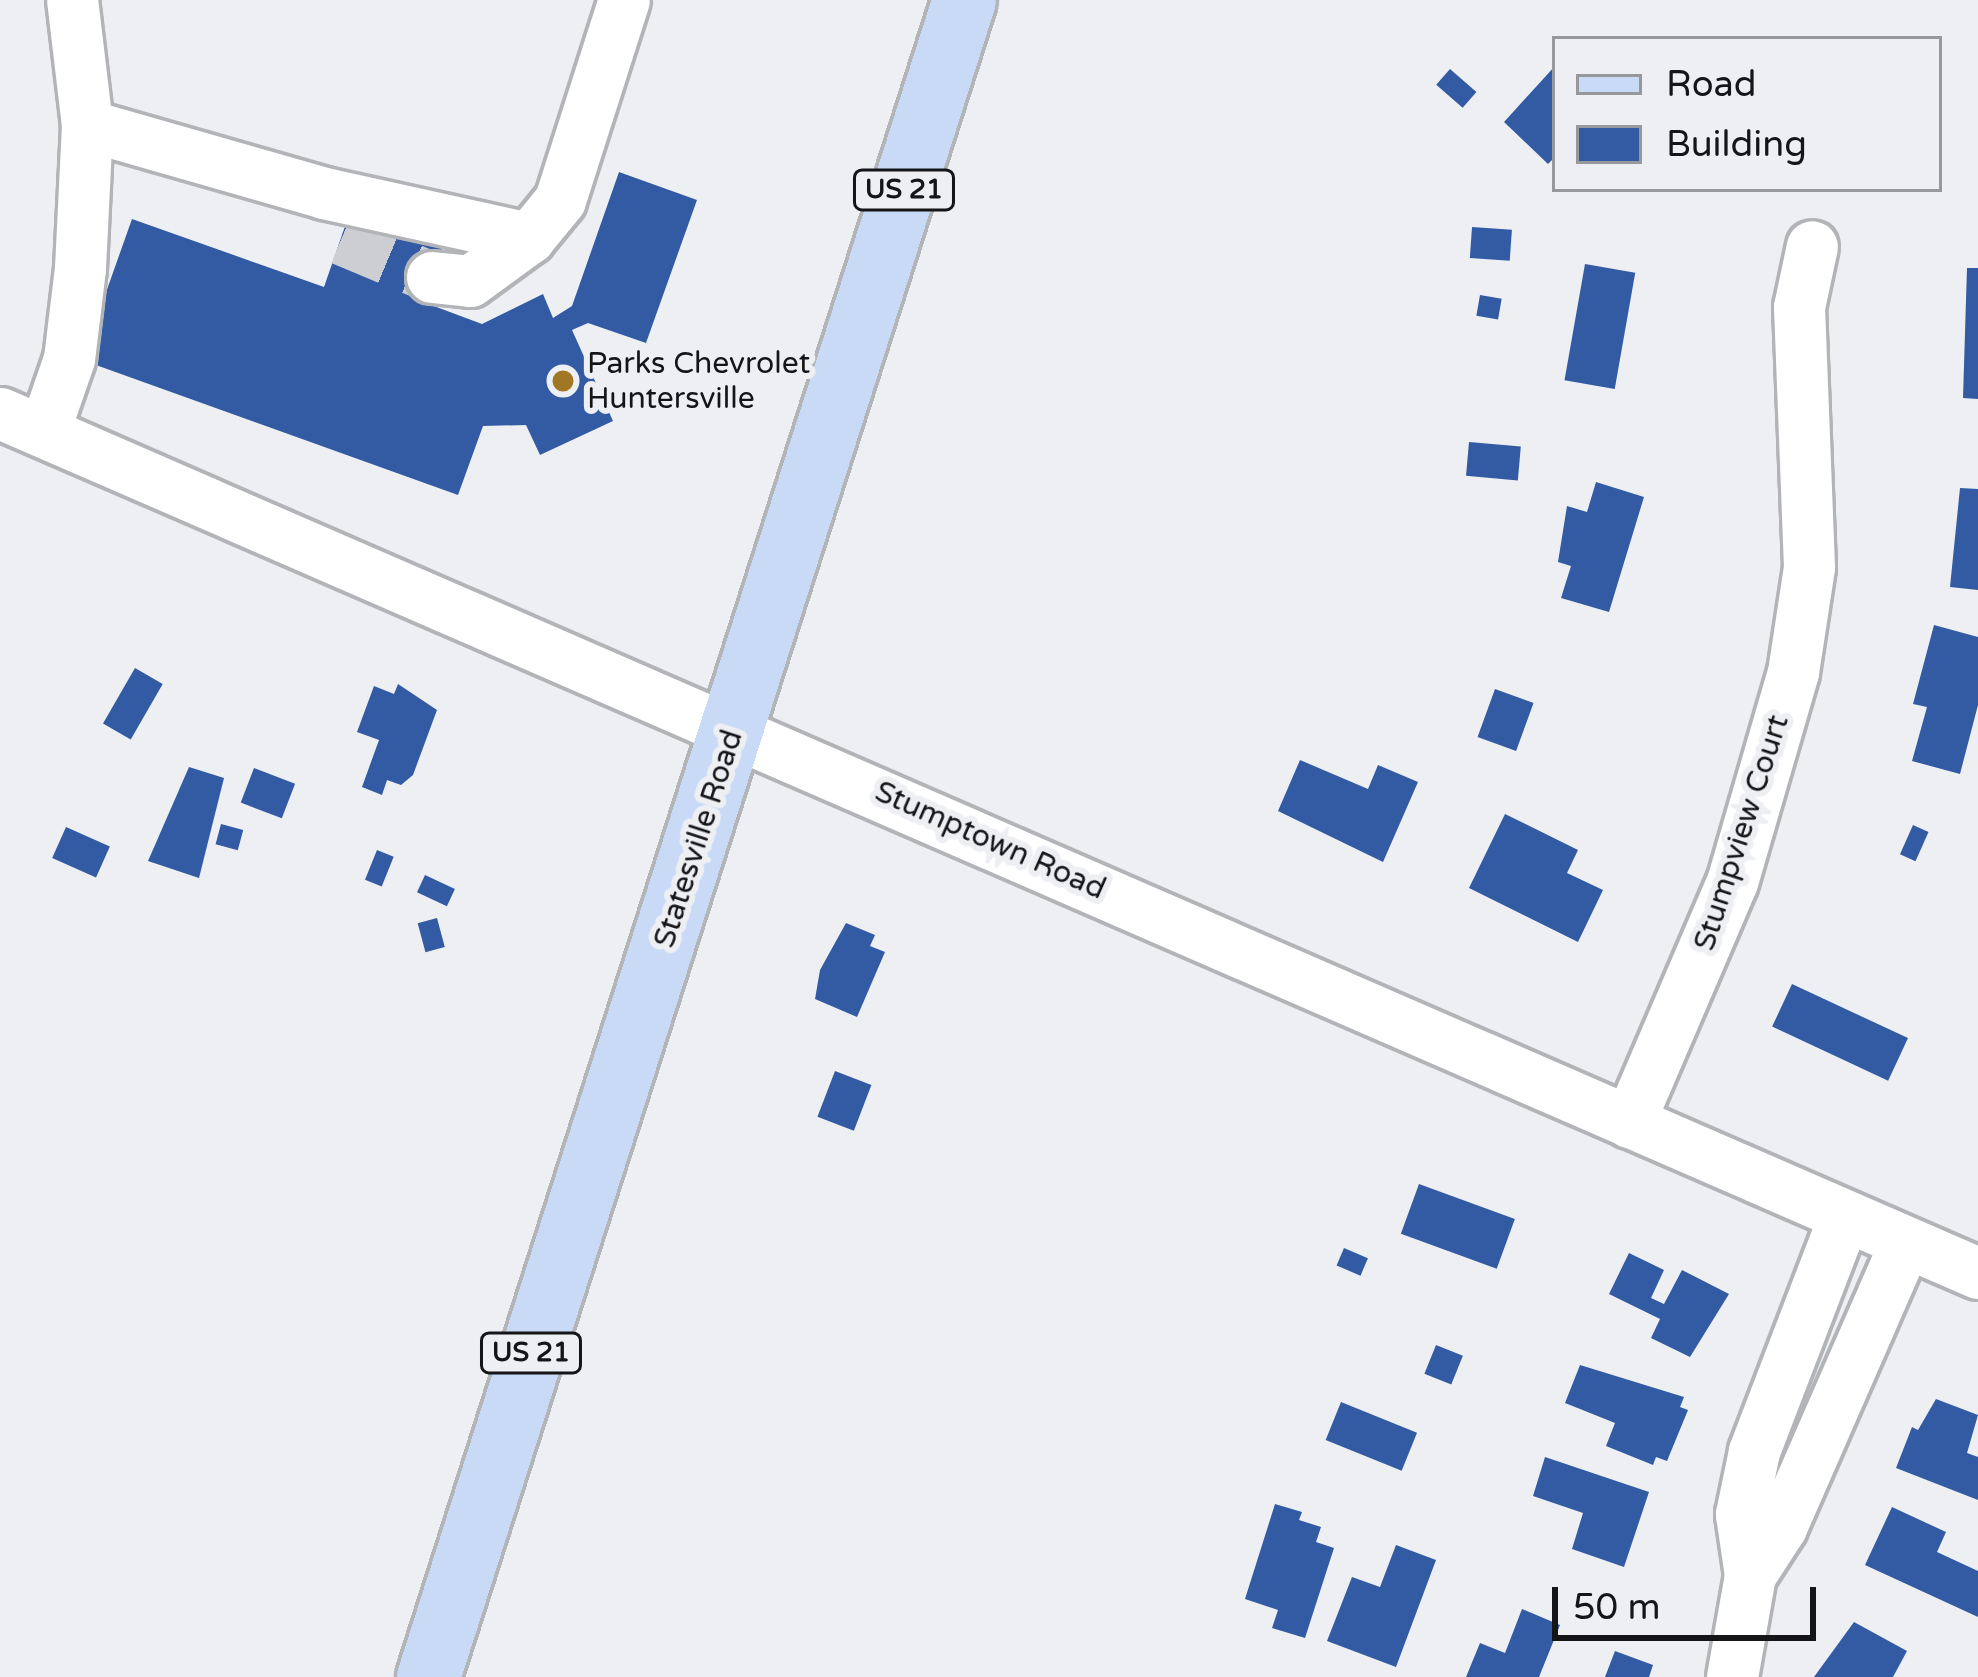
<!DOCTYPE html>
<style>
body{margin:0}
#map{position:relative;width:1978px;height:1677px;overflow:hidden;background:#edeff3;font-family:"Varela Round",sans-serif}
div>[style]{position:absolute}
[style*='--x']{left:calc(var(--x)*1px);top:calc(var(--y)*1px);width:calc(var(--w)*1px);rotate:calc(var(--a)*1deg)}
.building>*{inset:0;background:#325ba4;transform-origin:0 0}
.minor-tunnel>*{height:51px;margin-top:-25.5px;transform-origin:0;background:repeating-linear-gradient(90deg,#cdced2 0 51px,transparent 0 77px)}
.roads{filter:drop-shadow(3px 0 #b2b4b8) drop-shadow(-3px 0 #b2b4b8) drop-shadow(0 3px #b2b4b8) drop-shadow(0 -3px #b2b4b8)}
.minor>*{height:51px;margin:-25.5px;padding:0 25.5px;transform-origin:25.5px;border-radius:25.5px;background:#fff}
.major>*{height:63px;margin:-31.5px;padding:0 31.5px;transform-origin:31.5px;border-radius:31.5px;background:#c9daf7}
.dots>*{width:33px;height:33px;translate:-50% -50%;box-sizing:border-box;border:6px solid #edeff3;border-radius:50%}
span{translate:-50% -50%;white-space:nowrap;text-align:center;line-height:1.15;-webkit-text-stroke:12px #edeff3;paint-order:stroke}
.shield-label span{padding:3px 9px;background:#edeff3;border:3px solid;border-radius:9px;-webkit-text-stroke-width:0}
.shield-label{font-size:27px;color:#151517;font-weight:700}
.poi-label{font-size:30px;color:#151517}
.left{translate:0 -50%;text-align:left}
.street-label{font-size:30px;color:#151517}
.legend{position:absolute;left:1552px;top:36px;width:390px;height:156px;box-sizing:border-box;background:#edeff3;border:3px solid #97989b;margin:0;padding:15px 21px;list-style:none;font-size:36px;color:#151517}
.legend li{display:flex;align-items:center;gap:24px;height:60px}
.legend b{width:60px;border:3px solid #97989b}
.scale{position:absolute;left:1552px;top:1587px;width:264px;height:54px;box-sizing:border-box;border:6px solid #151517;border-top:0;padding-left:15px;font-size:36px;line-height:42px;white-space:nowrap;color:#151517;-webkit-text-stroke:9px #edeff3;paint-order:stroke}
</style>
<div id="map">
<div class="building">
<div style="clip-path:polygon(1555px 66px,1555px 157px,1548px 164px,1504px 122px)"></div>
<div style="left:1450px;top:69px;width:35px;height:21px;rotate:41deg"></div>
<div style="clip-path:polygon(619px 172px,697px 200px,646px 343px,588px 323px,572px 330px,613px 421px,540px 455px,526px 425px,483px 426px,458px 495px,82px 360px,132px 219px,324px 287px,351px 209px,444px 243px,423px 302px,482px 324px,543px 294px,553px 318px,572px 306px)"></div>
<div style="left:1472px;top:227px;width:40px;height:31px;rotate:4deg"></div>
<div style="left:1585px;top:264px;width:51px;height:118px;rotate:10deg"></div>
<div style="clip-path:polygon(1967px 268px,1978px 268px,1978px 399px,1963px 398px)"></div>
<div style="left:1480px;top:295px;width:22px;height:21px;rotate:10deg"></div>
<div style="left:1469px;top:442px;width:52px;height:34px;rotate:5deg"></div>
<div style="clip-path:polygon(1596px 482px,1644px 497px,1609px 612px,1561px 598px,1571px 566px,1558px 562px,1567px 506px,1587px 512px)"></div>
<div style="clip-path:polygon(1960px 488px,1978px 489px,1978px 590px,1950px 587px)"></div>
<div style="clip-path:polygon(1934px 625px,1978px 637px,1978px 705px,1960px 774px,1912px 761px,1927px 707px,1913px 704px)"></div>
<div style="left:135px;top:668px;width:32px;height:64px;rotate:30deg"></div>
<div style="clip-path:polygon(398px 684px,437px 710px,413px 775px,401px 785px,387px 780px,382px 795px,362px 787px,379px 740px,357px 732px,374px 686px,394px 694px)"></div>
<div style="left:1495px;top:689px;width:41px;height:51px;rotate:20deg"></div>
<div style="clip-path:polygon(1300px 760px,1368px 789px,1378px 765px,1418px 782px,1383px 862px,1278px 811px)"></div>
<div style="clip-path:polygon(189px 767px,224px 778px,199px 878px,148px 861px)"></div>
<div style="left:254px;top:768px;width:44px;height:37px;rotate:21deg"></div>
<div style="clip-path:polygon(1505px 814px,1578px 850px,1567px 873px,1603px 890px,1578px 942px,1469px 888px)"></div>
<div style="left:221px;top:824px;width:23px;height:21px;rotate:15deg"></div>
<div style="left:1913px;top:825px;width:17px;height:32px;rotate:24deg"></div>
<div style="left:66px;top:827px;width:48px;height:34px;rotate:24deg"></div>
<div style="left:377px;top:850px;width:18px;height:32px;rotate:22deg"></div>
<div style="left:425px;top:875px;width:33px;height:19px;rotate:25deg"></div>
<div style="left:437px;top:918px;width:30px;height:20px;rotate:75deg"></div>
<div style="clip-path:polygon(846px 923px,875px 935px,870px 946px,885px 952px,857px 1017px,815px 999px,820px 970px)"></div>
<div style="left:1792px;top:984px;width:128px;height:47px;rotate:25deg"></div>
<div style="left:835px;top:1071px;width:39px;height:49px;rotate:21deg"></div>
<div style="left:1419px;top:1184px;width:102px;height:53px;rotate:20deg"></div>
<div style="left:1344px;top:1248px;width:26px;height:19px;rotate:23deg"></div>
<div style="clip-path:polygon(1629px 1253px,1664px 1270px,1651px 1298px,1664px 1304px,1682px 1270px,1729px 1294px,1690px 1357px,1651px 1338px,1660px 1319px,1609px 1294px)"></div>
<div style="left:1436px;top:1345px;width:29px;height:31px;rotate:22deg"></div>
<div style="clip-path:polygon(1580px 1365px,1684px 1397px,1680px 1407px,1688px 1410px,1667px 1461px,1656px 1457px,1653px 1465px,1606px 1446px,1615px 1423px,1565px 1403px)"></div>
<div style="clip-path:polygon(1936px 1399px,1978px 1415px,1967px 1453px,1978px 1457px,1978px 1500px,1896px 1468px,1912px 1427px,1918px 1430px)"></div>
<div style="left:1341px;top:1402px;width:82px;height:41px;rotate:22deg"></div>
<div style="clip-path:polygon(1545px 1457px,1649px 1492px,1624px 1567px,1572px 1549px,1583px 1513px,1533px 1496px)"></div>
<div style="clip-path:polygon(1275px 1504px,1302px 1512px,1299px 1520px,1321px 1527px,1316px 1542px,1334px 1548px,1305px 1638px,1272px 1628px,1278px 1610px,1245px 1599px)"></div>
<div style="clip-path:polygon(1892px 1507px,1946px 1532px,1937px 1552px,1978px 1571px,1978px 1617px,1865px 1565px)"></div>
<div style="clip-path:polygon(1396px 1545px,1436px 1560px,1396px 1667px,1327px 1641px,1352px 1577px,1380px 1587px)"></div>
<div style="clip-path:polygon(1522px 1609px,1560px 1625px,1539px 1677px,1466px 1677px,1480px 1643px,1505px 1653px)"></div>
<div style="clip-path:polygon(1854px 1622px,1907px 1651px,1893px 1677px,1814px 1677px)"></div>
<div style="clip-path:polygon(1615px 1651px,1653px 1665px,1649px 1677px,1605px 1677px)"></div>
</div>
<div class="minor-tunnel">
<div style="--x:341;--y:239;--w:99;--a:22.7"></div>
</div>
<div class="roads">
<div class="minor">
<div style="--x:87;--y:125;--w:247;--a:16"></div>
<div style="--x:324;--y:193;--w:210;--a:12.4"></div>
<div style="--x:432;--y:277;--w:38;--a:6"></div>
<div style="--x:470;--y:281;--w:73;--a:-36.1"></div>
<div style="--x:529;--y:238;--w:49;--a:-50.8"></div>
<div style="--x:560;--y:200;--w:210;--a:-72.3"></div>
<div style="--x:0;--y:413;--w:2157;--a:23.5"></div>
<div style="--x:44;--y:431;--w:76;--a:-70.9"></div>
<div style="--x:69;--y:359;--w:92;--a:-83.1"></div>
<div style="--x:80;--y:268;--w:143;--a:-87.2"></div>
<div style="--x:87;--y:125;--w:126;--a:-96.8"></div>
<div style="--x:1629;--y:1122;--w:261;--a:-66.8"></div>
<div style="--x:1732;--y:882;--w:219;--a:-73.8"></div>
<div style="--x:1793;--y:672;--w:106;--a:-81.3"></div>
<div style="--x:1809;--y:567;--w:260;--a:-92.2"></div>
<div style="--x:1799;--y:307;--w:62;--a:-78"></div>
<div style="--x:1750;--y:1575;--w:57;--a:-57.1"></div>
<div style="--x:1781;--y:1527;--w:310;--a:-66.4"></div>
<div style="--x:1732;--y:1677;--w:104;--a:-80"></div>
<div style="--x:1750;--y:1575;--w:62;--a:-98.4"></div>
<div style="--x:1741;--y:1514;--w:64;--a:-78.3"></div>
<div style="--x:1754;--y:1451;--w:252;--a:-69"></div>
</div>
<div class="major">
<div style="--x:428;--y:1677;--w:1761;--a:-72.28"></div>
</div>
</div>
<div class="dots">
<div style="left:563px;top:381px;background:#a07725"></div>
</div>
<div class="shield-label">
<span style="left:904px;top:190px">US 21</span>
<span style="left:531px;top:1353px">US 21</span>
</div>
<div class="poi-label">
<span class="left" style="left:587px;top:381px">Parks Chevrolet<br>Huntersville</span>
</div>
<div class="street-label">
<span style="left:1742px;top:833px;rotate:-72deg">Stumpview Court</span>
<span style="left:699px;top:839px;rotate:-72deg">Statesville Road</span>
<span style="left:990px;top:841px;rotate:24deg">Stumptown Road</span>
</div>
<ul class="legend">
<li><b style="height:15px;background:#c9daf7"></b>Road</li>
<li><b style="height:33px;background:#325ba4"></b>Building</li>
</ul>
<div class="scale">50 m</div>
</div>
